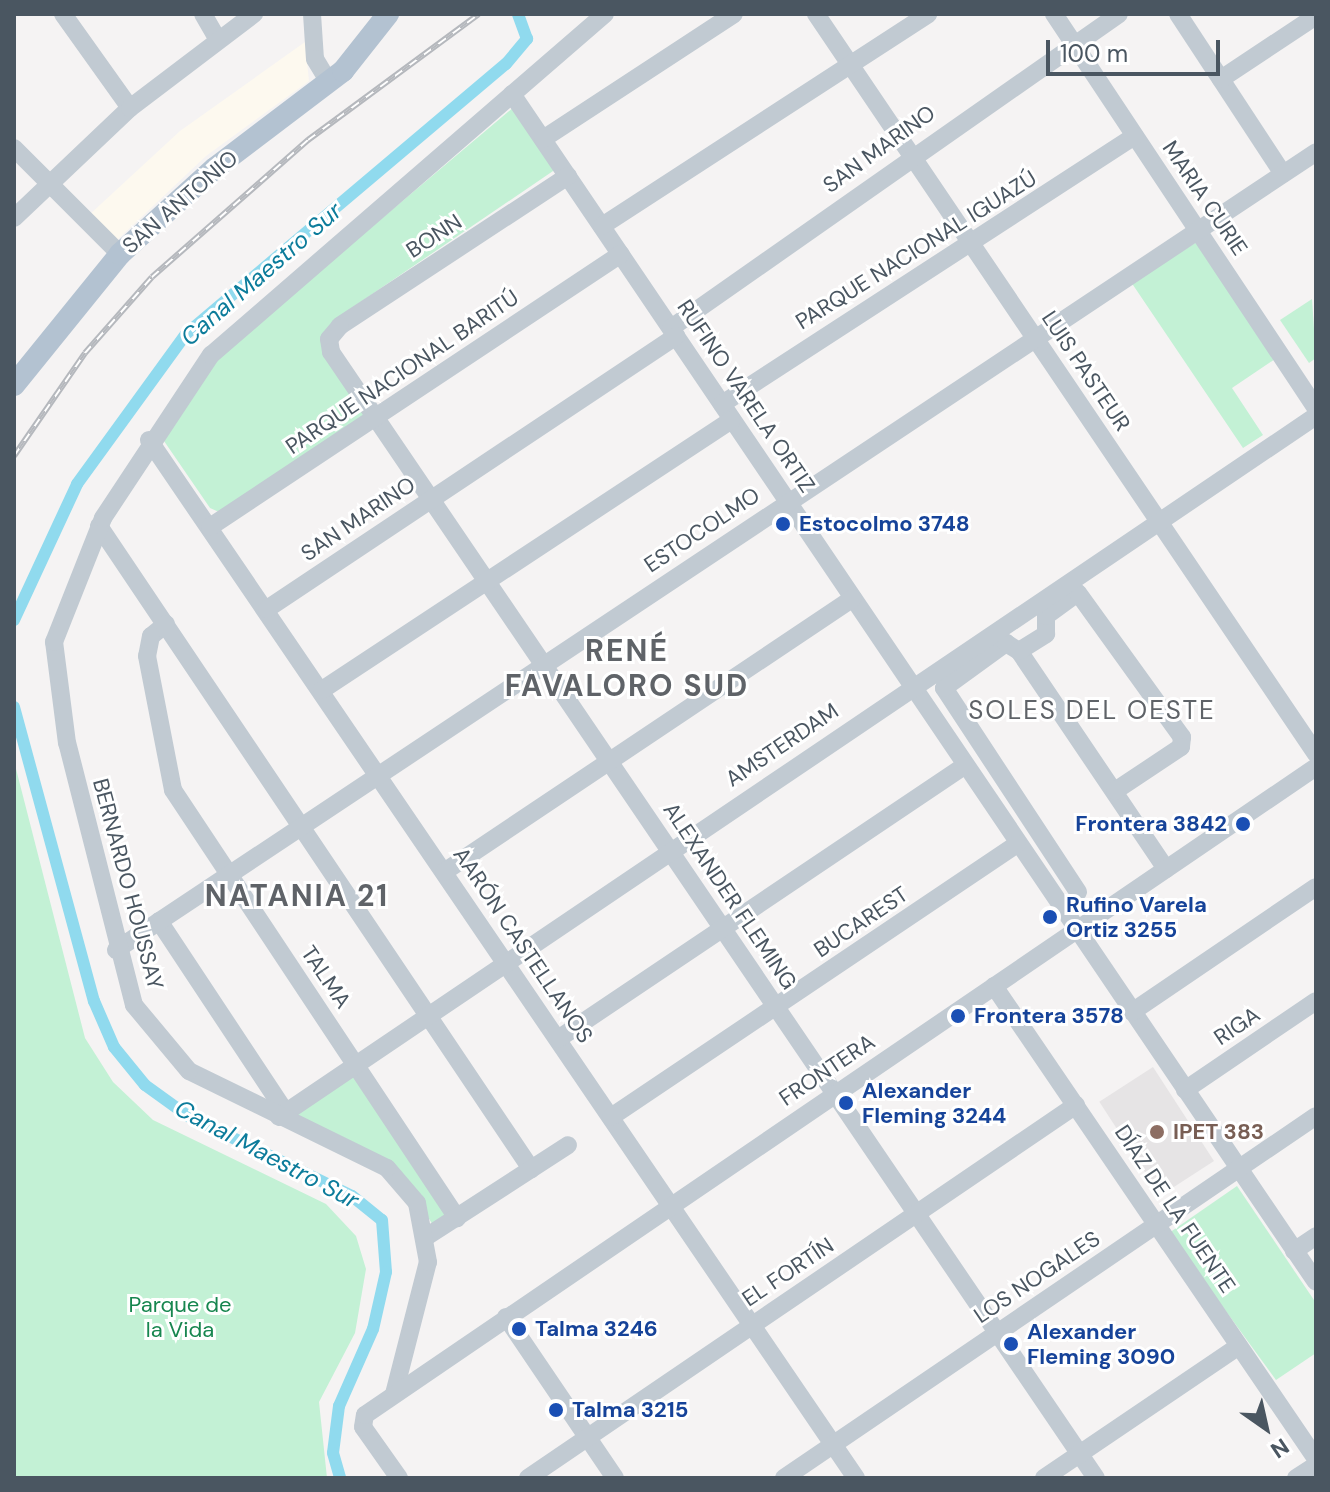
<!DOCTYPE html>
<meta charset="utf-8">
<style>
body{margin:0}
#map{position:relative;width:1330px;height:1492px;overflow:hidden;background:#f5f3f3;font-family:"DM Sans",sans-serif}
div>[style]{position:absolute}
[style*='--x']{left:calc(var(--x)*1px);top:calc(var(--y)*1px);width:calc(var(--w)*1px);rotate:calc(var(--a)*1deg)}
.commercial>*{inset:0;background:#fdf9ef}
.education>*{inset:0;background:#e6e4e5;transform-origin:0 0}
.green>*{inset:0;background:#c3f1d5}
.canal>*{height:12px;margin:-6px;padding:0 6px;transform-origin:6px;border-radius:6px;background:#90daee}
.minor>*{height:18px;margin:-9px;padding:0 9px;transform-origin:9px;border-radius:9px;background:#c1cad2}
.major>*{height:22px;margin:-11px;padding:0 11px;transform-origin:11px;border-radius:11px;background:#b3c2d1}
.rail>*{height:6px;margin-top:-3px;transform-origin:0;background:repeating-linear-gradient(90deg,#fff 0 9px,#b5b8bd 0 18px);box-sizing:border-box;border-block:2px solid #b5b8bd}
.dots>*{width:22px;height:22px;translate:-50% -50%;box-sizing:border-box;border:4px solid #fff;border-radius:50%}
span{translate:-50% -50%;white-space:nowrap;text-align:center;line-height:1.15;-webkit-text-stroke:6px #fff;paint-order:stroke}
.street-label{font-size:22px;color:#4a5661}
.transit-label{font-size:22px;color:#164399;font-weight:700}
.left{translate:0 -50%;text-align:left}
.right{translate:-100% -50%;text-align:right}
.education-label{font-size:22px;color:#785e54;font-weight:700}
.park-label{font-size:22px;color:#17864f}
.water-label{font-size:24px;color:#0c7c9b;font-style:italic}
.quarter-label{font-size:26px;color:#5f6368;letter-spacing:2px}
.district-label{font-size:30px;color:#5f6368;font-weight:700;letter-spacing:2px}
.frame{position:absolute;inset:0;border:16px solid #4a5661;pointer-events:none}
.north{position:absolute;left:1226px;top:1388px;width:80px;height:80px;-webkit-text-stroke:6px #fff;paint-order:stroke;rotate:146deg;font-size:22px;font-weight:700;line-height:32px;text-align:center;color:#4a5661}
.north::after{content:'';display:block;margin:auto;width:28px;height:36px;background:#4a5661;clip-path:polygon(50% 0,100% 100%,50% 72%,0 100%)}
.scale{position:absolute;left:1046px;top:40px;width:174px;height:36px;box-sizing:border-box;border:4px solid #4a5661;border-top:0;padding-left:10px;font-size:24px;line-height:28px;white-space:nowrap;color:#4a5661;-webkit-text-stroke:6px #fff;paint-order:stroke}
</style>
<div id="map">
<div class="commercial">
<div style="clip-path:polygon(305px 42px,309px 81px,206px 156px,115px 242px,88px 216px,180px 131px)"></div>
</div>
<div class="education">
<div style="left:1153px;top:1067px;width:112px;height:64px;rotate:57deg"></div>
</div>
<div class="green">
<div style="clip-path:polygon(514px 107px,556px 169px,337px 318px,328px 333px,368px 413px,219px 512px,210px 508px,164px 441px,215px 359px)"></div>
<div style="clip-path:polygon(1197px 242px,1278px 357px,1232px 388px,1263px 435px,1243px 448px,1131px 282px)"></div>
<div style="clip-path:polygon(1312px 299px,1316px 358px,1309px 363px,1280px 320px)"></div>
<div style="clip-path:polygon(14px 761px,85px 1038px,113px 1082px,153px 1120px,326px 1204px,356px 1236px,366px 1269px,355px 1333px,319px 1402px,327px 1478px,14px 1478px)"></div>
<div style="clip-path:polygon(348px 1069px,451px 1214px,434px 1227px,404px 1177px,295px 1116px)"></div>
<div style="clip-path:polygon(1237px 1186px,1316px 1303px,1316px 1353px,1276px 1380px,1169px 1233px)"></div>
</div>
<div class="canal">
<div style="--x:14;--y:620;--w:150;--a:-65.1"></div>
<div style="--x:77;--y:484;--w:185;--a:-54"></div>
<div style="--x:186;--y:334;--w:419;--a:-40.2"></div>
<div style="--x:506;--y:64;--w:33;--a:-50"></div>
<div style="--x:527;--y:39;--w:27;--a:-110"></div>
<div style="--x:14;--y:707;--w:305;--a:74.8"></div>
<div style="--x:94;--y:1001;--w:50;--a:66.5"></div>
<div style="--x:114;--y:1047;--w:49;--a:50.8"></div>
<div style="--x:145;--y:1085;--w:53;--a:35.8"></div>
<div style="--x:188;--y:1116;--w:182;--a:26"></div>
<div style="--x:352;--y:1196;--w:38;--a:39"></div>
<div style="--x:382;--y:1220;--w:52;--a:85.6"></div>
<div style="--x:386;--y:1272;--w:58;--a:102.8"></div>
<div style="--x:373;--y:1329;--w:84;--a:113.8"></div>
<div style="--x:339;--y:1406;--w:47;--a:97.3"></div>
<div style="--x:333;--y:1453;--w:26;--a:74"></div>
</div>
<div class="minor">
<div style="--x:63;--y:14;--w:115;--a:54.5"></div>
<div style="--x:203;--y:14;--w:30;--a:60"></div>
<div style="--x:312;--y:14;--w:45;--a:86.2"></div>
<div style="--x:315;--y:59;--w:27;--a:59"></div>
<div style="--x:816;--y:14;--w:893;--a:55.95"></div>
<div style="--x:1054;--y:14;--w:473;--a:56.4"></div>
<div style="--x:1178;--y:14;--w:191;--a:56.7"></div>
<div style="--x:1221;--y:79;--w:114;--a:-33.6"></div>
<div style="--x:512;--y:94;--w:1434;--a:55.91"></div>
<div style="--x:543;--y:139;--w:228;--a:-33.2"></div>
<div style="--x:14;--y:148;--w:150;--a:45"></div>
<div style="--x:568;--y:176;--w:273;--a:146.7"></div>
<div style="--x:340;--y:326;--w:17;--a:130"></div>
<div style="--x:329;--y:339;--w:13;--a:81"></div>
<div style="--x:331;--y:352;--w:1361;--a:55.81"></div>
<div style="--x:14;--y:218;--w:160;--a:-43.5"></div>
<div style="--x:130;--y:108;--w:156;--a:-37.2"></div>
<div style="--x:602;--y:226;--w:389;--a:-33"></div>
<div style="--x:671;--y:328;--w:547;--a:-35.03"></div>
<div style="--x:722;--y:404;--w:492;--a:-33"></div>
<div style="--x:149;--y:440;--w:1256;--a:55.74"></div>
<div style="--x:99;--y:526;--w:775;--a:56.1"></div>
<div style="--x:210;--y:527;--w:493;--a:-33.6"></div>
<div style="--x:267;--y:609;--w:492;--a:-33.7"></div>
<div style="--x:166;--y:624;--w:19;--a:141"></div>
<div style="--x:151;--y:636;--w:20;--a:101"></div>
<div style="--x:147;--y:656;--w:136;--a:79"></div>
<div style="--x:173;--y:790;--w:514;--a:56.43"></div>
<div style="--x:1019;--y:651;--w:263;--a:56"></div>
<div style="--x:322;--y:690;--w:491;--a:-33.4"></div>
<div style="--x:444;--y:872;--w:492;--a:-33.8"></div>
<div style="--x:1078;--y:892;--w:244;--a:-123.3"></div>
<div style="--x:944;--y:688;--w:77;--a:-36"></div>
<div style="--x:1006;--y:643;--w:15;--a:32"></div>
<div style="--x:1019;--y:651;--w:32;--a:-32"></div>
<div style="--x:1046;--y:634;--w:18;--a:-90"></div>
<div style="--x:1046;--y:616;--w:39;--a:-36"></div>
<div style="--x:1078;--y:593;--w:178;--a:54.2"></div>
<div style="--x:1182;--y:737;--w:10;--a:96"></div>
<div style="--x:1181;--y:747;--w:79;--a:146.3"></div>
<div style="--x:159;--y:921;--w:224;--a:56.5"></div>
<div style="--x:116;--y:950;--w:1441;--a:-33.62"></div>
<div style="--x:994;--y:986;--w:572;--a:55.75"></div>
<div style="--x:1132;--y:1012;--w:222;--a:-34.2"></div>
<div style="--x:558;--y:1039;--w:491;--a:-33.9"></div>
<div style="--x:1185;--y:1090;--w:158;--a:-34.2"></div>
<div style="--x:279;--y:1117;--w:1252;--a:-34.06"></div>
<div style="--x:611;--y:1117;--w:489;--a:-33.9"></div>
<div style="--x:426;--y:1237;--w:169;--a:-32.9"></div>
<div style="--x:1294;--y:1251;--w:27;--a:-34"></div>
<div style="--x:506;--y:1317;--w:194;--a:55.9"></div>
<div style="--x:394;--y:1394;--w:136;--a:-75.6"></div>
<div style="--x:428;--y:1262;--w:60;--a:-100.6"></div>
<div style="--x:417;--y:1203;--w:46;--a:-130.6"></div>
<div style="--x:387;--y:1168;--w:220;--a:-153.9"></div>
<div style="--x:189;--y:1071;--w:86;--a:-129.8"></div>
<div style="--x:134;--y:1005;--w:270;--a:-104.3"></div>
<div style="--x:67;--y:743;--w:102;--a:-97.3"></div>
<div style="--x:54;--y:642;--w:133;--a:-68.4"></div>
<div style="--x:103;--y:518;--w:196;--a:-56.5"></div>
<div style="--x:211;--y:355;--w:521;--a:-40.88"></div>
<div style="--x:399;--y:1478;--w:62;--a:-125.2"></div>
<div style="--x:363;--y:1427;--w:12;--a:-81"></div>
<div style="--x:365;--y:1415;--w:1151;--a:-34.27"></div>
<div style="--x:528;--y:1478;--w:663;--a:-34.24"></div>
<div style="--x:784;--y:1478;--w:643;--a:-34.23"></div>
<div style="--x:1044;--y:1478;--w:235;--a:-34.1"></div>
<div style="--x:1296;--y:1478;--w:24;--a:-33"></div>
</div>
<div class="major">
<div style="--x:14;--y:385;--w:169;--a:-51"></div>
<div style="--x:120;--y:254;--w:128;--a:-42.2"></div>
<div style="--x:215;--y:168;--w:161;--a:-37.2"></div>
<div style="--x:343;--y:71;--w:73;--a:-51.7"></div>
</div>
<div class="rail">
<div style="--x:14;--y:456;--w:125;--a:-55.4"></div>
<div style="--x:85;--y:353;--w:101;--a:-48.6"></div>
<div style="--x:152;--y:277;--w:208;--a:-41.3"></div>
<div style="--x:308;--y:140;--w:212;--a:-36.4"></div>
</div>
<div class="dots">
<div style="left:783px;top:524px;background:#1a4fb4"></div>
<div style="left:1243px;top:824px;background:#1a4fb4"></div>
<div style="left:1050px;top:917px;background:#1a4fb4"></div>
<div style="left:958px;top:1016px;background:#1a4fb4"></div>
<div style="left:846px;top:1103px;background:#1a4fb4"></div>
<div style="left:1157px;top:1132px;background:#8d6e63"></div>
<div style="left:519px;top:1329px;background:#1a4fb4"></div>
<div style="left:1011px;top:1344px;background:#1a4fb4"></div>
<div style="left:556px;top:1410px;background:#1a4fb4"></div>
</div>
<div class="street-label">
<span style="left:879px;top:149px;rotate:-36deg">SAN MARINO</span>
<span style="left:1205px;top:198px;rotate:56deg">MARIA CURIE</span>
<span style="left:180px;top:202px;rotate:-41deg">SAN ANTONIO</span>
<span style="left:434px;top:236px;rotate:-33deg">BONN</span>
<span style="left:916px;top:250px;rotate:-32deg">PARQUE NACIONAL IGUAZÚ</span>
<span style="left:1086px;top:371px;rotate:56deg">LUIS PASTEUR</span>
<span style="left:402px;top:372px;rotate:-34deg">PARQUE NACIONAL BARITÚ</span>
<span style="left:746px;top:396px;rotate:56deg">RUFINO VARELA ORTIZ</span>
<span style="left:358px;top:519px;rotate:-34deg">SAN MARINO</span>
<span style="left:702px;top:530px;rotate:-34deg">ESTOCOLMO</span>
<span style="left:782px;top:745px;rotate:-34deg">AMSTERDAM</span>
<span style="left:128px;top:884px;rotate:75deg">BERNARDO HOUSSAY</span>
<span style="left:730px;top:896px;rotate:56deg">ALEXANDER FLEMING</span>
<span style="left:861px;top:922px;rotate:-34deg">BUCAREST</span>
<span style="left:523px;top:945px;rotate:56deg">AARÓN CASTELLANOS</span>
<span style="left:326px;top:977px;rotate:56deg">TALMA</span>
<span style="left:1237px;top:1026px;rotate:-34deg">RIGA</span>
<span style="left:827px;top:1070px;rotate:-34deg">FRONTERA</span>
<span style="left:1175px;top:1209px;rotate:56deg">DÍAZ DE LA FUENTE</span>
<span style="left:788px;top:1272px;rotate:-34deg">EL FORTÍN</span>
<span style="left:1037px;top:1277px;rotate:-34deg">LOS NOGALES</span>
</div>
<div class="transit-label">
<span class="left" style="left:799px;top:524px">Estocolmo 3748</span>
<span class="right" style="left:1227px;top:824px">Frontera 3842</span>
<span class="left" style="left:1066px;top:917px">Rufino Varela<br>Ortiz 3255</span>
<span class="left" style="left:974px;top:1016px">Frontera 3578</span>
<span class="left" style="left:862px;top:1103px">Alexander<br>Fleming 3244</span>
<span class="left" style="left:535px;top:1329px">Talma 3246</span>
<span class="left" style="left:1027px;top:1344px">Alexander<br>Fleming 3090</span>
<span class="left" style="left:572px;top:1410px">Talma 3215</span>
</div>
<div class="education-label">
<span class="left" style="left:1173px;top:1132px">IPET 383</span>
</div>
<div class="park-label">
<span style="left:180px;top:1317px">Parque de<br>la Vida</span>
</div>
<div class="water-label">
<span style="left:261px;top:274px;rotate:-41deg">Canal Maestro Sur</span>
<span style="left:267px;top:1154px;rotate:28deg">Canal Maestro Sur</span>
</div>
<div class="quarter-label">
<span style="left:1092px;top:711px">SOLES DEL OESTE</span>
</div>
<div class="district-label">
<span style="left:627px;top:668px">RENÉ<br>FAVALORO SUD</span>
<span style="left:297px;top:896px">NATANIA 21</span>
</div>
<div class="frame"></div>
<div class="north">N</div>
<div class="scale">100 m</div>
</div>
